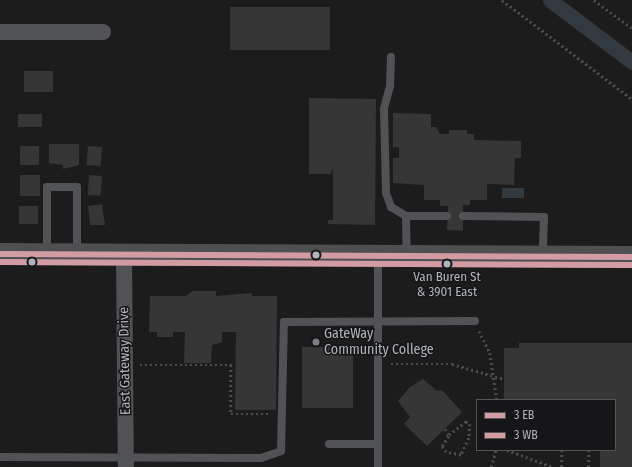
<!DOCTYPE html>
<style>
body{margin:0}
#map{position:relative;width:632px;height:467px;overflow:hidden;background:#1c1c1c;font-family:"Fira Sans Condensed",sans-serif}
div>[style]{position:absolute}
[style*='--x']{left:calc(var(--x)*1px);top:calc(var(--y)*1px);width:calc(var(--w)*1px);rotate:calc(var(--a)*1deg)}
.water>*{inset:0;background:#323a3f;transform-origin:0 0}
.canal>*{height:15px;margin:-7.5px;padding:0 7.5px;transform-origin:7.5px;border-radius:7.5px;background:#323a3f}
.building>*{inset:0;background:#363637;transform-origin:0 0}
.path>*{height:2.5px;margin-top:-1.25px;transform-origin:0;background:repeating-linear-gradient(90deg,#4c4d4f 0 2px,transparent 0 5px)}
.service>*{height:8px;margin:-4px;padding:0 4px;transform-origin:4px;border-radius:4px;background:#515255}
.minor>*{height:16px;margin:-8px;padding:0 8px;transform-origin:8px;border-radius:8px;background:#515255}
.primary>*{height:22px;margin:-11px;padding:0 11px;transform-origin:11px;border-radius:11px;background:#4e4f51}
.bus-1>*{height:6px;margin:-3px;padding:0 3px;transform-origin:3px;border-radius:3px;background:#d39ca3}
.bus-2>*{height:6px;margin:-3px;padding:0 3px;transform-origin:3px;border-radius:3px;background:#d39ca3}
.dots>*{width:11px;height:11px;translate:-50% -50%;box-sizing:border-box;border:2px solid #161618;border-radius:50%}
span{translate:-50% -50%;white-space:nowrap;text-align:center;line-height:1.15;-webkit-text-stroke:3px #161618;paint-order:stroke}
.bus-label{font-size:13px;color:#afb4bb}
.poi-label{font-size:14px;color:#afb4bb}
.left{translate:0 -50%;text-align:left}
.street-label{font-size:14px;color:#afb4bb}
.legend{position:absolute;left:476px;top:399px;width:140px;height:52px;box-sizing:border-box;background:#161618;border:1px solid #535559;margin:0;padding:5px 7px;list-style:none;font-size:12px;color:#afb4bb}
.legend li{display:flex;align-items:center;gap:8px;height:20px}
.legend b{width:20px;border:1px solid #535559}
</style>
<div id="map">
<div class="water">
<div style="left:502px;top:188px;width:22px;height:10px"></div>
</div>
<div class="canal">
<div style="--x:550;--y:0;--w:103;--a:37.1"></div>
</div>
<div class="building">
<div style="left:230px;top:7px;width:100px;height:43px"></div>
<div style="left:24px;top:71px;width:29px;height:21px"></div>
<div style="clip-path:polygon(309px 98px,376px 99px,375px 225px,328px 224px,328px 220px,333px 220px,333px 168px,331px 174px,309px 174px)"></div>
<div style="clip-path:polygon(393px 113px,431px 114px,431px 127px,436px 127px,440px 134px,449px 134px,449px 130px,467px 130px,467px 134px,474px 134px,474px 140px,521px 141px,521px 158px,515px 158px,514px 185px,487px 184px,487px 200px,470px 200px,470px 205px,463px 205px,463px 231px,447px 230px,448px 206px,440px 206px,440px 200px,424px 200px,424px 185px,393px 183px,393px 158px,399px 158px,399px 147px,393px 147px)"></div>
<div style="left:18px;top:114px;width:24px;height:13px"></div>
<div style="clip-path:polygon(49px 144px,79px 144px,79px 165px,63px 169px,63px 165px,49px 163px)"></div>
<div style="left:20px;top:146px;width:19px;height:19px"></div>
<div style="left:88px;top:146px;width:14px;height:19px;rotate:4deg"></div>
<div style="left:20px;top:175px;width:20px;height:21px"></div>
<div style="left:89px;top:175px;width:13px;height:20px;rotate:4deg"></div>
<div style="clip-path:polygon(102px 204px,105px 225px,90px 225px,88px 206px)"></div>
<div style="left:19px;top:206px;width:19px;height:18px"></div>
<div style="clip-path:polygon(193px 291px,216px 291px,216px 296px,252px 293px,252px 296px,277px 296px,276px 410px,235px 410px,236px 332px,222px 332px,222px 342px,212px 345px,211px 363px,184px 363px,185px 332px,173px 332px,173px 337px,157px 337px,157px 332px,149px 332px,150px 296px,186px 296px)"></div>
<div style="clip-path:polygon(519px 343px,632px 343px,632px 467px,600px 467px,600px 450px,615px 450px,615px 400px,504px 400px,504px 348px,519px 348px)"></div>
<div style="left:302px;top:347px;width:51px;height:61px"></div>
<div style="clip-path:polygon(423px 379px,437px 391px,442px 390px,462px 412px,427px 446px,404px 424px,410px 417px,398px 401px,410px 387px)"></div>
</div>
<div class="path">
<div style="--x:502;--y:0;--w:163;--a:37.3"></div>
<div style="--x:594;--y:0;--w:47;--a:36.4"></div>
<div style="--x:479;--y:331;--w:25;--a:63"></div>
<div style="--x:490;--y:353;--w:48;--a:81.5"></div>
<div style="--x:391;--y:364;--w:61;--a:0"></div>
<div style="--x:452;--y:364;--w:54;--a:16.1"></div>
<div style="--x:140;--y:365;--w:95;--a:0"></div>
<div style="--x:231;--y:365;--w:49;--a:90"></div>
<div style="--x:231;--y:414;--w:40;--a:0"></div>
<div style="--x:445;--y:429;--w:7;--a:56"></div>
<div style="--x:449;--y:435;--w:22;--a:-39"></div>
<div style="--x:466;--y:421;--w:5;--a:37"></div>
<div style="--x:470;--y:424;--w:14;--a:94"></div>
<div style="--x:469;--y:438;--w:19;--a:115"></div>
<div style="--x:461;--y:455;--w:15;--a:-169"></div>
<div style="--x:446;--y:452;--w:7;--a:-124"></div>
<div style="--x:442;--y:446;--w:13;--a:-58"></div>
<div style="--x:507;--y:450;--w:49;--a:20.3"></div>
<div style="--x:562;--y:450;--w:17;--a:90"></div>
<div style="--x:589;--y:450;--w:17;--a:90"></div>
<div style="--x:491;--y:467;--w:18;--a:-74"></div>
</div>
<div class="service">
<div style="--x:391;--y:57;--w:29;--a:92"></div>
<div style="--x:390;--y:86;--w:24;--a:105"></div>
<div style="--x:384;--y:109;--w:84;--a:88.6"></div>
<div style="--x:386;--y:193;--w:15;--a:70"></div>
<div style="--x:391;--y:207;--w:17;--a:31"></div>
<div style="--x:406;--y:216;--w:41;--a:0"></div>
<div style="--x:406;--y:216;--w:39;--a:89"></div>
<div style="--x:463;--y:216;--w:81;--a:0.7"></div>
<div style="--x:544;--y:217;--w:38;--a:92"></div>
<div style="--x:47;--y:253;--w:66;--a:-90"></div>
<div style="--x:47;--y:187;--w:30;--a:0"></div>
<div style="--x:77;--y:187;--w:66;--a:90"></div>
<div style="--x:378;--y:257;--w:209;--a:90"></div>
<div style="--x:329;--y:444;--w:49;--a:0"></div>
<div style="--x:0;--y:457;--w:261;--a:0.2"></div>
<div style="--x:261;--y:458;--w:21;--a:-19"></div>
<div style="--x:281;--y:451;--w:129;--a:-88.7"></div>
<div style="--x:284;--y:322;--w:191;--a:-0.3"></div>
</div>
<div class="minor">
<div style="--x:0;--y:32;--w:103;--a:0"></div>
<div style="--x:124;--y:254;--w:213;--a:89.5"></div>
</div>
<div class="primary">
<div style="--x:0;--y:254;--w:632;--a:0.27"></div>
</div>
<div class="bus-1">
<div style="--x:0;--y:254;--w:632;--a:0.27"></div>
</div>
<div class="bus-2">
<div style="--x:0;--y:262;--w:632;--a:0.27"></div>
</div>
<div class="dots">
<div style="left:316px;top:255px;background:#afb4bb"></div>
<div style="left:32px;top:262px;background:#afb4bb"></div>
<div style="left:447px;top:264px;background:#afb4bb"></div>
<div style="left:316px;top:342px;background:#7c7f83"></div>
</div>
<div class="bus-label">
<span style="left:447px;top:285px">Van Buren St<br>&amp; 3901 East</span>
</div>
<div class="poi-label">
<span class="left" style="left:324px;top:342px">GateWay<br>Community College</span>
</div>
<div class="street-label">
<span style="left:125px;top:361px;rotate:-91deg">East Gateway Drive</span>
</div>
<ul class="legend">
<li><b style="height:5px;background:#d39ca3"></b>3 EB</li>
<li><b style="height:5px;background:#d39ca3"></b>3 WB</li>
</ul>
</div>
